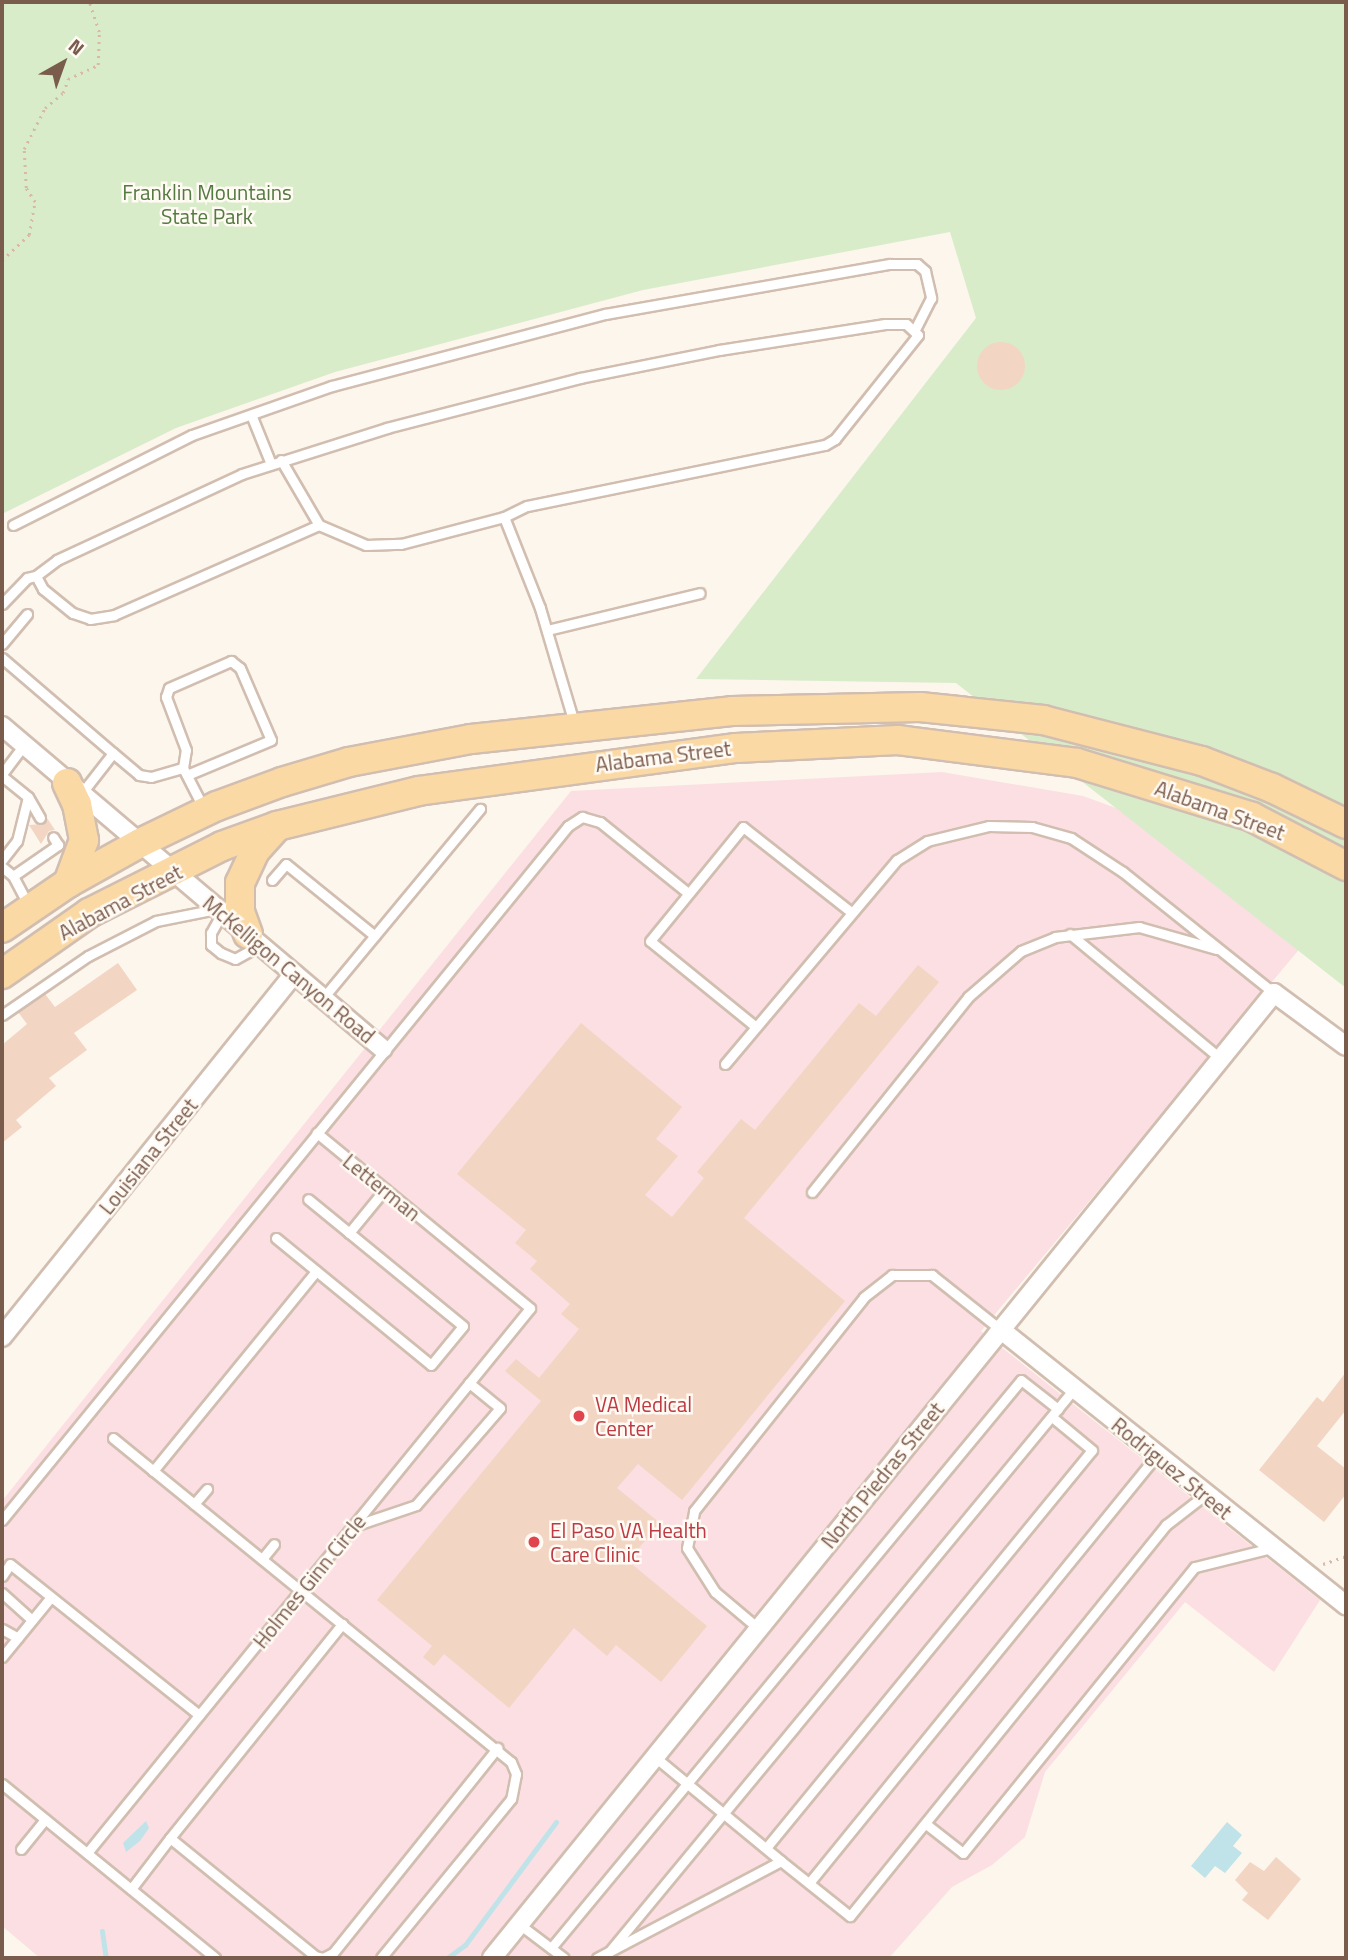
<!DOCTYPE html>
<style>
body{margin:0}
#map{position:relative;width:1348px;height:1960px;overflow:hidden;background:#fdf6ec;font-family:"Titillium Web",sans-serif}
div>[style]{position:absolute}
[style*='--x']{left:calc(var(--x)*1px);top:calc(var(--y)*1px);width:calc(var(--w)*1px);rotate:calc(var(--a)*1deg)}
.medical>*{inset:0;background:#fbdfe3}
.green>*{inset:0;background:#d8ecc9}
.water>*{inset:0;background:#bfe3e8}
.stream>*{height:5px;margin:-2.5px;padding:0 2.5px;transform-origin:2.5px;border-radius:2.5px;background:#bfe3e8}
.building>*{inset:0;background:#f3d5c3}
.round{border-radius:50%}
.path>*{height:2.5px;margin-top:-1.25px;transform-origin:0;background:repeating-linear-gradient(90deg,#d9b8a5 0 2px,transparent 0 7px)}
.roads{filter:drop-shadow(2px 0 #d1beb0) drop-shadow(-2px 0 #d1beb0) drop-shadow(0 2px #d1beb0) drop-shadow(0 -2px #d1beb0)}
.service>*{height:9px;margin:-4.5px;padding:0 4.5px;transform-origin:4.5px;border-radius:4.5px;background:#fff}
.minor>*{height:18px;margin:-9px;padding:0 9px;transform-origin:9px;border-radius:9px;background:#fff}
.primary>*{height:28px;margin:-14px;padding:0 14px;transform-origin:14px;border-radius:14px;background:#fbd9a5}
.dots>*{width:19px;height:19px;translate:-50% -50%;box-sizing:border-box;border:4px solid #fffaf3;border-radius:50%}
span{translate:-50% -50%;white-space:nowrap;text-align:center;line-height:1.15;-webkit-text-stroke:5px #fffaf3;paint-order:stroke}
.park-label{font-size:21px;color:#537a41}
.street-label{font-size:21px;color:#7a5c4d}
.health-label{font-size:21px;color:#be3a42}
.left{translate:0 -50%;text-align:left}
.frame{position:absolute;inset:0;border:4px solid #7a5c4d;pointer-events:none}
.north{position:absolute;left:28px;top:28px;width:70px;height:70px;-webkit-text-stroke:5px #fffaf3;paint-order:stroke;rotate:40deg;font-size:19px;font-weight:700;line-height:28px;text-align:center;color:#7a5c4d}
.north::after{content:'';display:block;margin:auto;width:24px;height:32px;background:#7a5c4d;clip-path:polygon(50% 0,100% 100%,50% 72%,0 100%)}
</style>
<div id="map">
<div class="medical">
<div style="clip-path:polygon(942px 772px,1083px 796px,1245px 855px,1327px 916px,981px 1331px,1320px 1600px,1274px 1672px,1185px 1602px,1045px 1772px,1025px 1837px,992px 1865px,952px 1887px,889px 1958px,40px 1958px,2px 1926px,2px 1501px,571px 791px)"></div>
</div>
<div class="green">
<div style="clip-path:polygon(2px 2px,1346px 2px,1346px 988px,956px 683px,696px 679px,976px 318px,950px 232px,643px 290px,335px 372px,176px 428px,2px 514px)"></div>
</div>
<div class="water">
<div style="clip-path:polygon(146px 1821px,149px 1828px,140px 1841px,126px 1852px,123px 1843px)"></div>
<div style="clip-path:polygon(1227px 1822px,1242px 1835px,1233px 1846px,1242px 1853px,1225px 1873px,1215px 1866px,1205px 1878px,1191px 1866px)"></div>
</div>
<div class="stream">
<div style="--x:102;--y:1931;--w:27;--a:82"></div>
<div style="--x:447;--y:1958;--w:22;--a:-36"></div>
<div style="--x:465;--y:1945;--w:153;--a:-53.5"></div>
</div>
<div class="building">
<div class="round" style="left:977px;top:342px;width:48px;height:48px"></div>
<div style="clip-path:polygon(47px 818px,55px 830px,49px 831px,41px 844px,29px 825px,43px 824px)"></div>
<div style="clip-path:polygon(118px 963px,137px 990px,74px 1033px,87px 1050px,49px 1078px,56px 1086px,16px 1120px,22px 1127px,2px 1143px,2px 1045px,27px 1024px,18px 1012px,45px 994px,55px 1007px)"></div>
<div style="clip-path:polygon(918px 965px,939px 982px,744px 1218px,845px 1301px,682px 1500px,638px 1464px,617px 1488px,660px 1523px,628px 1561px,707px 1626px,661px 1682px,616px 1645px,607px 1656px,574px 1628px,509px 1708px,444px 1654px,434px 1666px,423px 1657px,432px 1646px,377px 1600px,541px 1401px,505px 1371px,516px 1359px,539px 1378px,579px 1329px,561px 1314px,570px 1304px,530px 1269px,537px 1261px,515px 1243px,526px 1230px,457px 1174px,581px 1023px,682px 1107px,656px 1139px,678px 1156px,645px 1195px,672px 1217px,704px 1178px,697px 1172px,741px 1119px,755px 1130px,859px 1003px,876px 1016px)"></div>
<div style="clip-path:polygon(1346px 1372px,1346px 1410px,1317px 1446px,1346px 1469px,1346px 1494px,1324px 1522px,1259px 1470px,1317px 1397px,1323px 1402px)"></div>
<div style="clip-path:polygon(1276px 1857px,1301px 1879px,1268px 1920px,1242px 1900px,1248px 1893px,1235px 1880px,1250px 1862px,1264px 1871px)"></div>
</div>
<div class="path">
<div style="--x:2;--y:260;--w:37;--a:-43"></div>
<div style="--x:29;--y:235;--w:34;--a:-80"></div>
<div style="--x:35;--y:202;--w:17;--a:-123"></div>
<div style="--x:26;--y:188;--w:39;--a:-93"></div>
<div style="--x:24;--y:149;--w:46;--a:-62.9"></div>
<div style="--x:45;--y:108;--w:23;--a:-40"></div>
<div style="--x:63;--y:93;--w:15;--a:-70"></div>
<div style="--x:68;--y:79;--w:33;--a:-25"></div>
<div style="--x:98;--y:65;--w:33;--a:-88"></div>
<div style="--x:99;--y:32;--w:32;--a:-108"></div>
<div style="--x:1323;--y:1564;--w:24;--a:-19"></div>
</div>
<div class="roads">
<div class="service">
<div style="--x:252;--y:417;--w:51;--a:68"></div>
<div style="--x:281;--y:460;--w:75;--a:59.7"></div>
<div style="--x:504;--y:517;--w:25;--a:-26"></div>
<div style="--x:527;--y:506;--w:304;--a:-11.6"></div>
<div style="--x:825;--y:445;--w:12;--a:-31"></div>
<div style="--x:835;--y:439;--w:133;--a:-51.4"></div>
<div style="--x:918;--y:335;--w:16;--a:-137"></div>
<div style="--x:906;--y:324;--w:21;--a:180"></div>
<div style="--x:885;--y:324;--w:168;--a:171.1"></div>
<div style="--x:719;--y:350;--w:142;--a:168.6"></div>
<div style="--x:580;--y:378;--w:199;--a:165.5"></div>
<div style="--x:387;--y:428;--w:152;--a:162.4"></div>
<div style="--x:242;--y:474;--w:204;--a:155.1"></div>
<div style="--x:57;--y:560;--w:26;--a:143"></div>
<div style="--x:36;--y:576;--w:15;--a:62"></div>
<div style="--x:43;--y:589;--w:38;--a:39"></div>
<div style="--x:73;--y:613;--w:18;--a:19"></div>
<div style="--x:90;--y:619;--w:24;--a:-9"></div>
<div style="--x:114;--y:615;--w:224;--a:-23.7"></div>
<div style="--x:319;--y:525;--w:51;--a:23.1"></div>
<div style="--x:366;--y:545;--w:35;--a:-2"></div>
<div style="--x:401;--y:544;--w:106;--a:-14.7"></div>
<div style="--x:504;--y:517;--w:98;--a:68.4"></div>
<div style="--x:540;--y:608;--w:120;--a:73.5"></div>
<div style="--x:13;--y:525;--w:200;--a:-26.7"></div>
<div style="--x:192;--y:435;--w:148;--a:-19.3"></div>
<div style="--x:332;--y:386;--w:282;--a:-14.8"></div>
<div style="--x:605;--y:314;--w:289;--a:-10"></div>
<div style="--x:890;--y:264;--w:27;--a:0"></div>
<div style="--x:917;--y:264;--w:11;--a:41"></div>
<div style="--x:925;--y:271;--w:28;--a:77"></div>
<div style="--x:931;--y:298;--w:35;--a:117"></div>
<div style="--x:2;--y:604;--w:36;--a:-46"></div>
<div style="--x:27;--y:578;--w:9;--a:-13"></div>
<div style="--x:547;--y:630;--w:157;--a:-13.6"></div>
<div style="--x:2;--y:644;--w:39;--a:-50"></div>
<div style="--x:2;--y:658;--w:146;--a:40.6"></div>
<div style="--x:113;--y:753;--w:52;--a:128"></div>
<div style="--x:113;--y:753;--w:34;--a:40"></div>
<div style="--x:139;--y:775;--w:12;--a:9"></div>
<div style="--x:151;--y:777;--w:33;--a:-16"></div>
<div style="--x:183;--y:768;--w:44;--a:62.9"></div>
<div style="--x:183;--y:768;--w:18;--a:-81"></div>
<div style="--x:186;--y:750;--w:57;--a:-110.7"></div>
<div style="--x:166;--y:697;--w:9;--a:-72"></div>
<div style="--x:169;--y:688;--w:68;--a:-23.5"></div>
<div style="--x:231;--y:661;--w:11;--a:38"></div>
<div style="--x:240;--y:668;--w:78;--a:66.7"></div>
<div style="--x:271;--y:740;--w:91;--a:157.4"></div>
<div style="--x:2;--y:774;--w:36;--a:-53"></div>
<div style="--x:2;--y:776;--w:33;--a:39"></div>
<div style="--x:28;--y:797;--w:24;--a:60"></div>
<div style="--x:2;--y:860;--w:24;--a:-52"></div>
<div style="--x:17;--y:841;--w:45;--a:-76"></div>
<div style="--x:2;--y:867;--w:14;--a:39"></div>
<div style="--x:13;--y:876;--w:34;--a:62"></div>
<div style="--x:13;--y:876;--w:55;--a:-34.6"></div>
<div style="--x:58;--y:845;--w:9;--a:-122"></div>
<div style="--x:272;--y:880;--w:21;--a:-49"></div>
<div style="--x:286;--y:864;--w:114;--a:39"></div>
<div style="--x:222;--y:913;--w:23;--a:119"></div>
<div style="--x:211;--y:933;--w:12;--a:90"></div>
<div style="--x:211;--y:945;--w:13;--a:39"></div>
<div style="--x:221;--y:953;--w:15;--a:23"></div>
<div style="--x:235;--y:959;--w:29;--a:-29"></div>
<div style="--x:1070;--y:934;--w:195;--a:39.6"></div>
<div style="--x:323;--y:998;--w:246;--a:-50.3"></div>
<div style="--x:2;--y:1015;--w:104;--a:-34.5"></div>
<div style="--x:88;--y:956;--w:76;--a:-27.2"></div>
<div style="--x:156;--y:921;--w:61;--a:-11.3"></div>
<div style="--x:756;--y:1027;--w:136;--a:-140.9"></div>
<div style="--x:650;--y:941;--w:147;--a:-50.8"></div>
<div style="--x:743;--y:827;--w:137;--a:38.2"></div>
<div style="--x:725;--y:1064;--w:267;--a:-49.9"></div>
<div style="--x:897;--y:860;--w:36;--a:-32"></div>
<div style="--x:927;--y:841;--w:64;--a:-13.6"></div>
<div style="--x:989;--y:826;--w:43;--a:1.3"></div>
<div style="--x:1032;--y:827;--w:41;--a:15.8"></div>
<div style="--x:1071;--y:838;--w:62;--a:33.2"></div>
<div style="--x:1123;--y:872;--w:193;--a:38.7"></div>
<div style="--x:812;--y:1192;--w:250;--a:-51.3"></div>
<div style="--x:968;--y:997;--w:70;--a:-41"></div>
<div style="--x:1021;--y:951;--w:37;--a:-22"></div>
<div style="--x:1055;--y:937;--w:85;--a:-6.8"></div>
<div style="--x:1139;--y:927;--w:81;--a:15.8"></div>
<div style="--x:349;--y:1233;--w:57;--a:-50.7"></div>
<div style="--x:276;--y:1238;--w:200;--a:39.3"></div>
<div style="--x:431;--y:1365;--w:50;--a:-50.6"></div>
<div style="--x:463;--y:1326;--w:200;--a:-140.7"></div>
<div style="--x:113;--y:1438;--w:513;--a:39.15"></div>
<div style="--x:511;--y:1762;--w:13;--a:67"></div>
<div style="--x:516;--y:1774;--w:25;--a:101"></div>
<div style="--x:511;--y:1799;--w:205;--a:129.3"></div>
<div style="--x:153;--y:1471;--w:258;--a:-50.8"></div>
<div style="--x:194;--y:1504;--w:20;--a:-49"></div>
<div style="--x:2;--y:1520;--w:896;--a:-50.8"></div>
<div style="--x:568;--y:826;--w:17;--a:-33"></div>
<div style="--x:582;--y:817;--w:19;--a:16"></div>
<div style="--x:600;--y:822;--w:113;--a:38.9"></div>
<div style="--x:354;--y:1526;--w:65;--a:-18.7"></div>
<div style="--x:416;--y:1505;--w:128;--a:-49.1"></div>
<div style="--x:500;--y:1408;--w:40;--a:-141"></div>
<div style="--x:262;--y:1559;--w:19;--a:-51"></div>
<div style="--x:2;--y:1576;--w:14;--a:-56"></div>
<div style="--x:10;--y:1564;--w:242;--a:38.6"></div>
<div style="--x:2;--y:1593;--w:40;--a:42"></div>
<div style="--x:2;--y:1629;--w:18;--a:29"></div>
<div style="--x:759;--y:1629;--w:57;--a:-139.9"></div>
<div style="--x:715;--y:1592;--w:52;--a:-122.5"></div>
<div style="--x:687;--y:1548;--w:38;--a:-79"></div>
<div style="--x:694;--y:1511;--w:273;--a:-51.5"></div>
<div style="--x:864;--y:1297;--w:36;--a:-38"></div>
<div style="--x:892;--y:1275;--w:40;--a:0"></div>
<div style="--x:932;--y:1275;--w:87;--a:38.5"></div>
<div style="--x:2;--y:1657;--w:77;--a:-50.8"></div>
<div style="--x:2;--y:1784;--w:275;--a:39.2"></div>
<div style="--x:926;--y:1824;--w:47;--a:38.1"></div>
<div style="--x:963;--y:1853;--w:368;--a:-51"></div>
<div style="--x:1195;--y:1567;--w:79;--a:-13.9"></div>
<div style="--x:170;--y:1838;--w:275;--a:-51.2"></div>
<div style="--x:766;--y:1848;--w:514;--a:-50.68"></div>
<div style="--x:1092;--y:1450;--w:52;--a:-140.5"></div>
<div style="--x:21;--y:1849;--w:38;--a:-51"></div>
<div style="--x:87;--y:1853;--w:702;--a:-50.89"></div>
<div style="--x:530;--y:1308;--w:276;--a:-140.6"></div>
<div style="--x:781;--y:1861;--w:88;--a:38.6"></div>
<div style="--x:850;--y:1916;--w:503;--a:-51.06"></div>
<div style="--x:1166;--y:1525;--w:51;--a:-37.8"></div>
<div style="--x:809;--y:1883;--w:552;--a:-50.89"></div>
<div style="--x:131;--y:1889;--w:64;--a:-52.6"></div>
<div style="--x:170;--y:1838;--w:187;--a:39.1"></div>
<div style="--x:315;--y:1956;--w:8;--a:14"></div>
<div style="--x:323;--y:1958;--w:11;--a:-27"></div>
<div style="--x:333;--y:1953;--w:263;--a:-51.3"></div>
<div style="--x:519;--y:1924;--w:56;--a:37.1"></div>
<div style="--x:551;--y:1948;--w:737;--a:-50.39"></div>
<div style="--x:1021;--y:1380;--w:47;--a:38.1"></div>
<div style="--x:609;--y:1952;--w:730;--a:-50.45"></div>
<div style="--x:597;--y:1958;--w:208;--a:-27.8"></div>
<div style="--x:781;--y:1861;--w:163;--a:-140.5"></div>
</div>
<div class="minor">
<div style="--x:2;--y:726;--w:499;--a:40.3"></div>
<div style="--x:1000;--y:1329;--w:443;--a:38.6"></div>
<div style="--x:2;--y:1337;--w:466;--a:-51.2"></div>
<div style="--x:492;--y:1958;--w:1242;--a:-50.98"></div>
<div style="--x:1274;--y:993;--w:89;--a:36.4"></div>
</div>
<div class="primary">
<div style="--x:67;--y:783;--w:23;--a:65"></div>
<div style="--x:77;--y:804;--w:37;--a:79"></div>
<div style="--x:84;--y:840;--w:46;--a:110.4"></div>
<div style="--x:2;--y:928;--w:80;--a:-34.3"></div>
<div style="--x:68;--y:883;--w:82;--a:-29.1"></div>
<div style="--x:140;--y:843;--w:85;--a:-25.7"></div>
<div style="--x:217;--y:806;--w:69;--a:-20.3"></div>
<div style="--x:282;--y:782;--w:70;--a:-16.6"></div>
<div style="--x:349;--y:762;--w:124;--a:-10.7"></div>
<div style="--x:471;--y:739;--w:262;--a:-6.1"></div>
<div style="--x:732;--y:711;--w:188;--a:-1.2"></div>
<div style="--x:920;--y:707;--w:124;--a:6"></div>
<div style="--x:1043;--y:720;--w:164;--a:14.5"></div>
<div style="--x:1202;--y:761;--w:75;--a:21.1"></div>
<div style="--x:1272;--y:788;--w:82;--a:25.9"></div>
<div style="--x:248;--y:934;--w:23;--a:-110"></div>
<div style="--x:240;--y:912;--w:29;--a:-90"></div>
<div style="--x:240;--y:883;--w:35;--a:-65"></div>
<div style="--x:255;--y:851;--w:31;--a:-48"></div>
<div style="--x:2;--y:974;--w:106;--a:-35"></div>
<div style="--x:89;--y:913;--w:149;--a:-26.7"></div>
<div style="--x:222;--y:846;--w:59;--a:-20"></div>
<div style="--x:277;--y:826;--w:145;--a:-13.9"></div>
<div style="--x:418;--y:791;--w:321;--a:-7.7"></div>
<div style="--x:736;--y:748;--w:162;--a:-2.8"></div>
<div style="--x:898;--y:740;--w:180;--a:7.3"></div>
<div style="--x:1077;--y:763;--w:183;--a:17.1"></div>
<div style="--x:1252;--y:817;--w:106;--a:27.5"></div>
</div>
</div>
<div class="dots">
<div style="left:579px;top:1416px;background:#e0444e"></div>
<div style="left:534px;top:1542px;background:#e0444e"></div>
</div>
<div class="park-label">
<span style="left:207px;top:204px">Franklin Mountains<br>State Park</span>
</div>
<div class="street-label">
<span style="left:663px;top:756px;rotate:-7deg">Alabama Street</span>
<span style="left:1220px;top:810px;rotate:20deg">Alabama Street</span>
<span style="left:120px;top:902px;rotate:-28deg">Alabama Street</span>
<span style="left:289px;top:969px;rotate:40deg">McKelligon Canyon Road</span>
<span style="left:148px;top:1156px;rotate:-51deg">Louisiana Street</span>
<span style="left:382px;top:1187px;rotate:39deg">Letterman</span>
<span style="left:1172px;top:1468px;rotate:39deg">Rodriguez Street</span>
<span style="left:882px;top:1475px;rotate:-51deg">North Piedras Street</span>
<span style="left:309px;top:1581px;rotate:-51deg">Holmes Ginn Circle</span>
</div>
<div class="health-label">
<span class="left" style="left:595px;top:1416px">VA Medical<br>Center</span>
<span class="left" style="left:550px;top:1542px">El Paso VA Health<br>Care Clinic</span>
</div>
<div class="frame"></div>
<div class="north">N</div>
</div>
